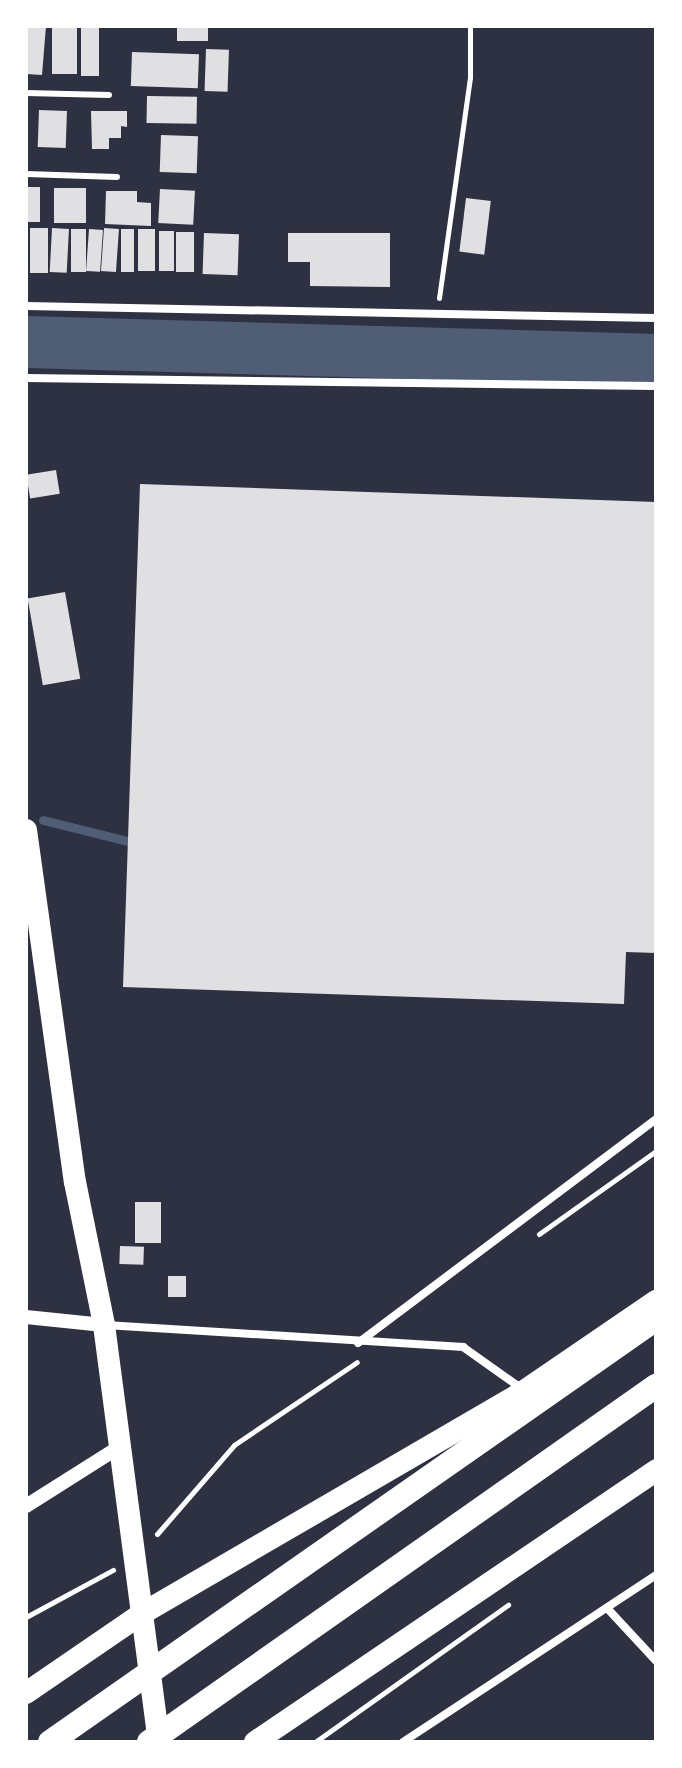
<!DOCTYPE html>
<style>
body{margin:0}
#map{position:relative;width:682px;height:1768px;overflow:hidden;background:#2d3142;font-family:"Source Serif 4",serif}
div>[style]{position:absolute}
[style*='--x']{left:calc(var(--x)*1px);top:calc(var(--y)*1px);width:calc(var(--w)*1px);rotate:calc(var(--a)*1deg)}
.stream>*{height:9px;margin:-4.5px;padding:0 4.5px;transform-origin:4.5px;border-radius:4.5px;background:#4f5d75}
.river>*{height:52px;margin:-26px;padding:0 26px;transform-origin:26px;border-radius:26px;background:#4f5d75}
.building>*{inset:0;background:#e0e0e3;transform-origin:0 0}
.path>*{height:5px;margin:-2.5px;padding:0 2.5px;transform-origin:2.5px;border-radius:2.5px;background:#fff}
.service>*{height:6px;margin:-3px;padding:0 3px;transform-origin:3px;border-radius:3px;background:#fff}
.minor>*{height:8px;margin:-4px;padding:0 4px;transform-origin:4px;border-radius:4px;background:#fff}
.tertiary>*{height:14px;margin:-7px;padding:0 7px;transform-origin:7px;border-radius:7px;background:#fff}
.trunk>*{height:22px;margin:-11px;padding:0 11px;transform-origin:11px;border-radius:11px;background:#fff}
.motorway>*{height:24px;margin:-12px;padding:0 12px;transform-origin:12px;border-radius:12px;background:#fff}
span{translate:-50% -50%;white-space:nowrap;text-align:center;line-height:1.15;-webkit-text-stroke:7px #fff;paint-order:stroke}
.frame{position:absolute;inset:0;border:28px solid #fff;pointer-events:none}
</style>
<div id="map">
<div class="stream">
<div style="--x:43;--y:820;--w:96;--a:13.9"></div>
</div>
<div class="river">
<div style="--x:26;--y:342;--w:630;--a:1.64"></div>
</div>
<div class="building">
<div style="clip-path:polygon(26px 26px,46px 26px,42px 75px,26px 74px)"></div>
<div style="left:52px;top:26px;width:25px;height:48px"></div>
<div style="left:81px;top:26px;width:18px;height:50px"></div>
<div style="left:177px;top:26px;width:31px;height:15px"></div>
<div style="left:206px;top:49px;width:23px;height:42px;rotate:2deg"></div>
<div style="left:132px;top:52px;width:67px;height:34px;rotate:2deg"></div>
<div style="left:147px;top:96px;width:50px;height:27px;rotate:1deg"></div>
<div style="left:39px;top:110px;width:28px;height:37px;rotate:2deg"></div>
<div style="clip-path:polygon(91px 111px,127px 111px,127px 127px,121px 126px,121px 138px,109px 138px,109px 149px,92px 149px)"></div>
<div style="left:161px;top:135px;width:37px;height:37px;rotate:2deg"></div>
<div style="left:26px;top:187px;width:14px;height:35px"></div>
<div style="left:54px;top:188px;width:32px;height:35px"></div>
<div style="left:160px;top:189px;width:35px;height:34px;rotate:3deg"></div>
<div style="clip-path:polygon(106px 191px,137px 191px,137px 202px,151px 203px,151px 226px,105px 224px)"></div>
<div style="left:466px;top:198px;width:25px;height:54px;rotate:7deg"></div>
<div style="left:30px;top:228px;width:18px;height:45px"></div>
<div style="left:52px;top:228px;width:17px;height:44px;rotate:3deg"></div>
<div style="left:104px;top:228px;width:15px;height:43px;rotate:4deg"></div>
<div style="left:71px;top:229px;width:15px;height:43px"></div>
<div style="left:89px;top:229px;width:14px;height:42px;rotate:4deg"></div>
<div style="left:121px;top:229px;width:13px;height:43px"></div>
<div style="left:138px;top:229px;width:17px;height:42px"></div>
<div style="left:159px;top:231px;width:15px;height:40px"></div>
<div style="left:176px;top:232px;width:18px;height:40px"></div>
<div style="left:204px;top:233px;width:35px;height:41px;rotate:2deg"></div>
<div style="clip-path:polygon(288px 233px,390px 233px,390px 287px,310px 286px,310px 262px,288px 262px)"></div>
<div style="left:56px;top:470px;width:24px;height:30px;rotate:81deg"></div>
<div style="clip-path:polygon(140px 484px,656px 502px,656px 953px,626px 952px,624px 1004px,123px 987px)"></div>
<div style="left:65px;top:592px;width:88px;height:38px;rotate:80deg"></div>
<div style="left:135px;top:1202px;width:26px;height:41px"></div>
<div style="left:120px;top:1246px;width:24px;height:18px;rotate:2deg"></div>
<div style="left:186px;top:1276px;width:21px;height:18px;rotate:90deg"></div>
</div>
<div class="path">
<div style="--x:439;--y:298;--w:223;--a:-82"></div>
<div style="--x:470;--y:77;--w:51;--a:-90"></div>
<div style="--x:539;--y:1234;--w:143;--a:-35.4"></div>
<div style="--x:157;--y:1534;--w:118;--a:-49.1"></div>
<div style="--x:234;--y:1445;--w:148;--a:-34"></div>
<div style="--x:26;--y:1617;--w:99;--a:-28.4"></div>
<div style="--x:315;--y:1742;--w:237;--a:-35.4"></div>
</div>
<div class="service">
<div style="--x:26;--y:93;--w:83;--a:1.4"></div>
<div style="--x:26;--y:174;--w:91;--a:1.9"></div>
</div>
<div class="minor">
<div style="--x:26;--y:306;--w:630;--a:1.09"></div>
<div style="--x:26;--y:378;--w:630;--a:0.73"></div>
<div style="--x:105;--y:1325;--w:359;--a:3.5"></div>
<div style="--x:463;--y:1347;--w:71;--a:35.3"></div>
<div style="--x:358;--y:1343;--w:373;--a:-36.9"></div>
<div style="--x:607;--y:1608;--w:72;--a:47.2"></div>
<div style="--x:403;--y:1742;--w:303;--a:-33.4"></div>
</div>
<div class="tertiary">
<div style="--x:26;--y:1317;--w:78;--a:5.9"></div>
<div style="--x:26;--y:1506;--w:112;--a:-32.3"></div>
</div>
<div class="trunk">
<div style="--x:26;--y:830;--w:355;--a:82.1"></div>
<div style="--x:75;--y:1182;--w:146;--a:78.5"></div>
<div style="--x:104;--y:1325;--w:421;--a:82.5"></div>
<div style="--x:26;--y:1693;--w:142;--a:-34.4"></div>
<div style="--x:143;--y:1613;--w:441;--a:-30.2"></div>
<div style="--x:524;--y:1391;--w:160;--a:-34.3"></div>
<div style="--x:255;--y:1742;--w:485;--a:-34.1"></div>
</div>
<div class="motorway">
<div style="--x:50;--y:1742;--w:739;--a:-34.92"></div>
<div style="--x:149;--y:1742;--w:620;--a:-35.08"></div>
</div>
<div class="frame"></div>
</div>
